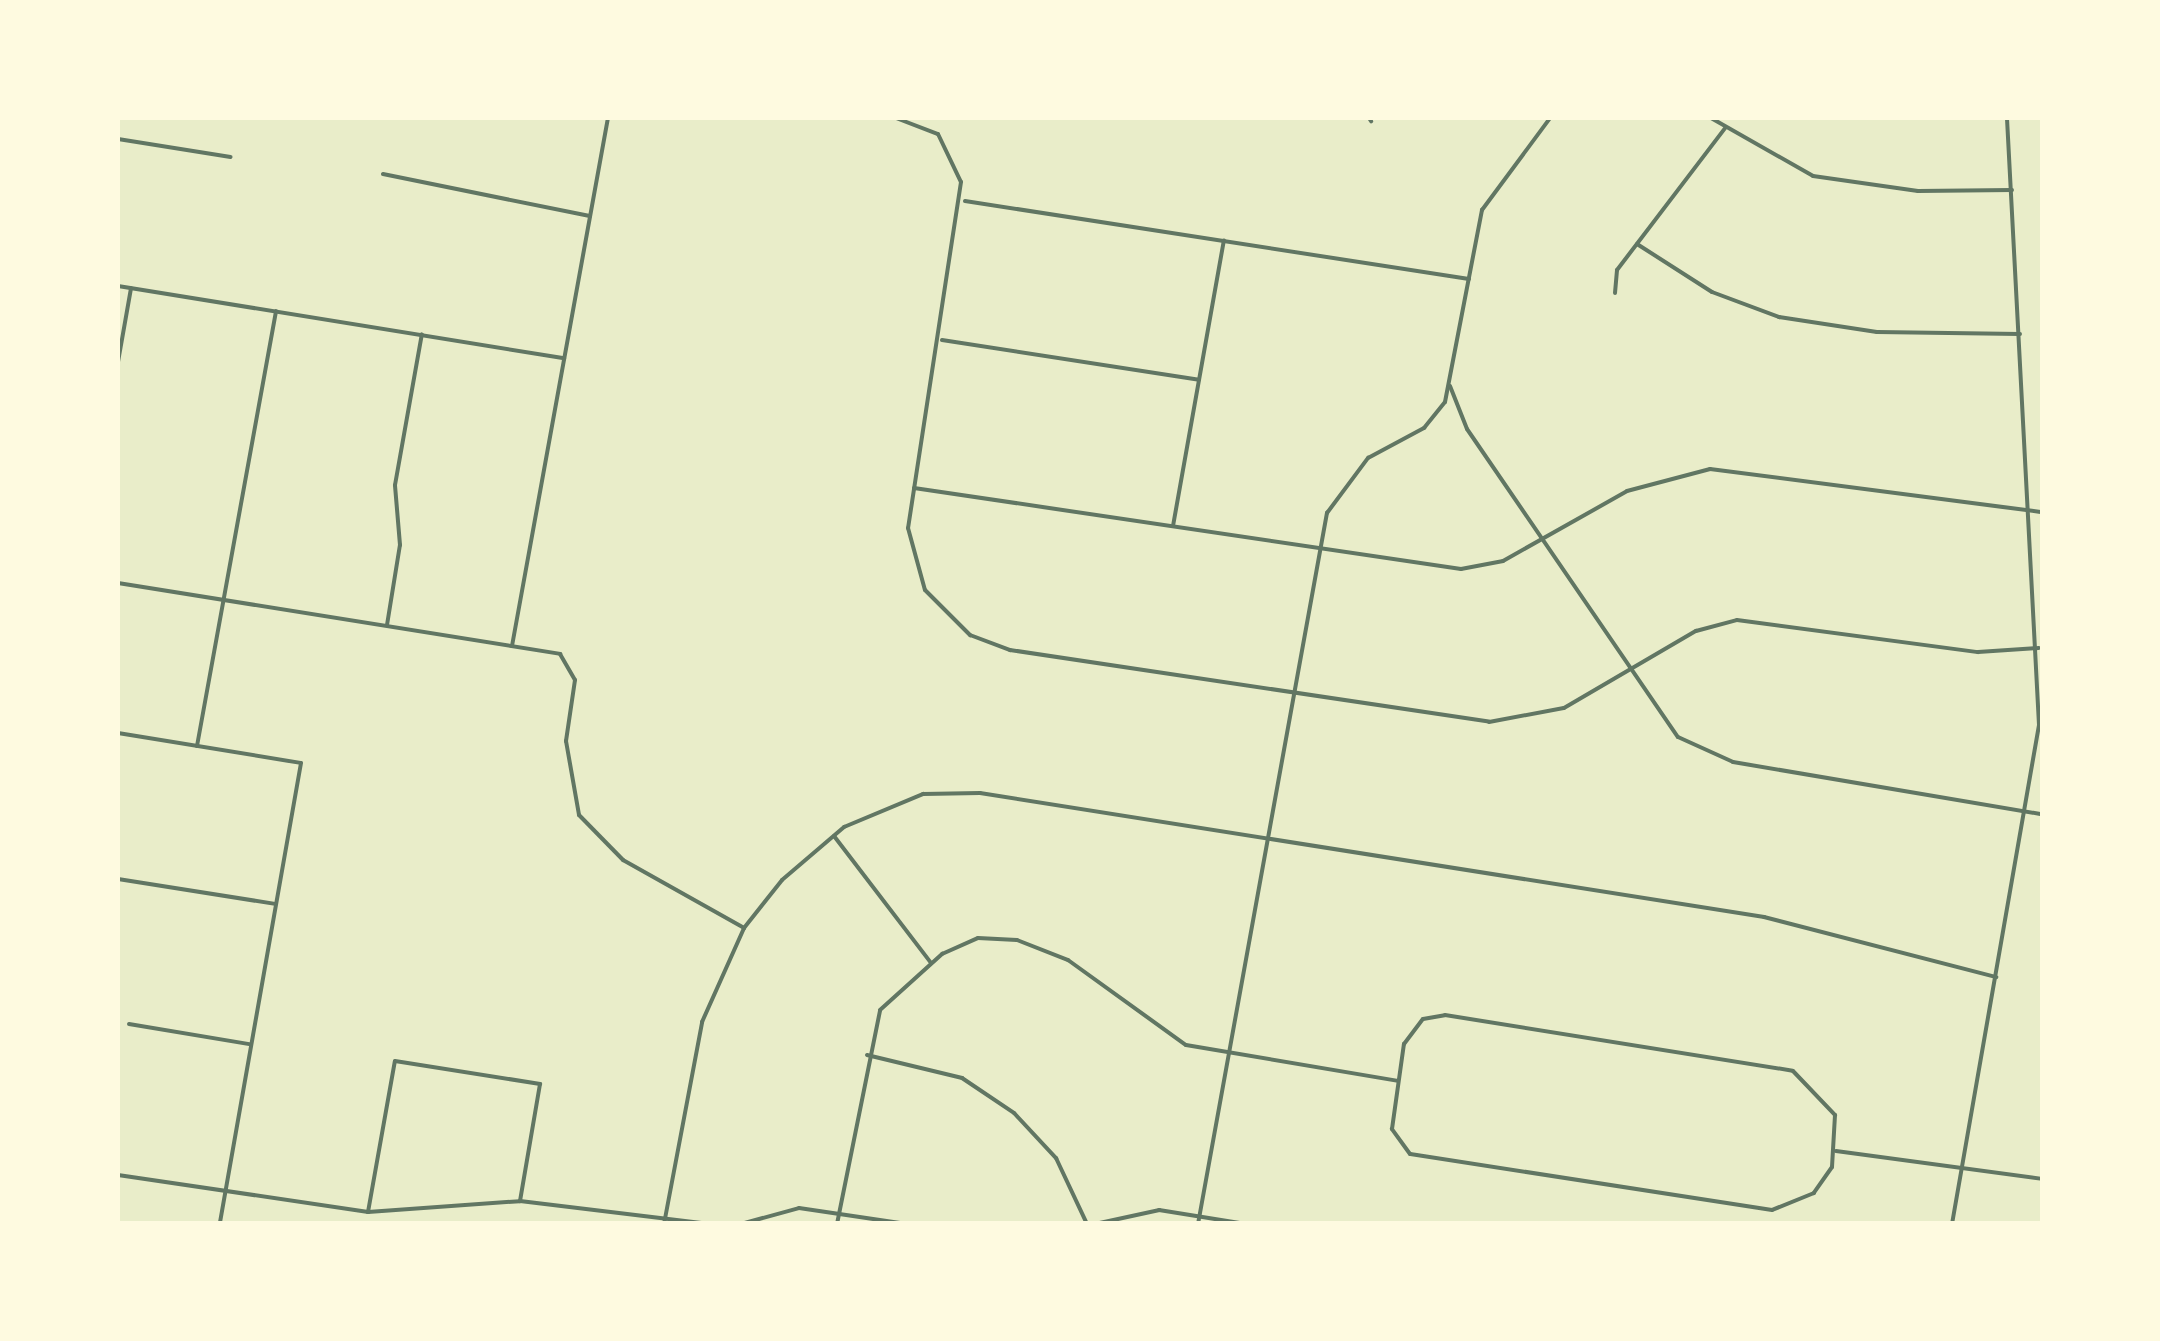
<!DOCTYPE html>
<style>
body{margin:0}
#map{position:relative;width:2160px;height:1341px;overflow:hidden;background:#e9edc9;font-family:"Roboto Condensed",sans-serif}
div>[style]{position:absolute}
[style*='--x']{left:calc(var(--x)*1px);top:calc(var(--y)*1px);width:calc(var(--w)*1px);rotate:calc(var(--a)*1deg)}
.minor>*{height:4px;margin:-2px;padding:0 2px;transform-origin:2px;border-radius:2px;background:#617663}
span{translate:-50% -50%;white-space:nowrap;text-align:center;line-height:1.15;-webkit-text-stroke:10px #fefae0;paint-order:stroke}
.frame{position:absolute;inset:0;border:120px solid #fefae0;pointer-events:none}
</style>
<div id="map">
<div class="minor">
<div style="--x:896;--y:118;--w:45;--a:20.9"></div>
<div style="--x:938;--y:134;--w:53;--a:64.4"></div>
<div style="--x:961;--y:182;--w:350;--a:98.7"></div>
<div style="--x:908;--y:528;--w:64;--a:74.7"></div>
<div style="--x:925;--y:590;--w:64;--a:45"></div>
<div style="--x:970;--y:635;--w:43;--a:20.6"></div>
<div style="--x:1010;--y:650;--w:484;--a:8.5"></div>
<div style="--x:1489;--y:722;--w:76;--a:-10.6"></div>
<div style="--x:1564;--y:708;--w:153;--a:-30.3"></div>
<div style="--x:1696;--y:631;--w:42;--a:-15"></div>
<div style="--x:1737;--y:620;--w:243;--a:7.6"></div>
<div style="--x:1978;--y:652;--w:61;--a:-3.8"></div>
<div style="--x:1369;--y:118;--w:4;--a:56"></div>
<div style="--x:1711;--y:118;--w:117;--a:29.6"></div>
<div style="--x:1813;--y:176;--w:106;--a:8.1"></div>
<div style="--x:1918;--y:191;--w:94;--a:-0.6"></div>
<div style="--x:118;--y:139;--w:114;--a:9.1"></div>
<div style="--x:383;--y:174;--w:211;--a:11.5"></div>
<div style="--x:965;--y:201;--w:510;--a:8.8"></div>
<div style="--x:1637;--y:244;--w:89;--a:32.6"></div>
<div style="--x:1712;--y:292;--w:72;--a:20.5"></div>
<div style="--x:1779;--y:317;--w:99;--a:8.7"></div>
<div style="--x:1877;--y:332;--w:143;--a:0.8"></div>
<div style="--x:118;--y:286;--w:452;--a:9.2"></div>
<div style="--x:1615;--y:293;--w:23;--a:-85"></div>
<div style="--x:1617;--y:270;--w:178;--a:-52.7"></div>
<div style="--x:942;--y:340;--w:260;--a:8.8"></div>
<div style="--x:118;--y:362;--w:75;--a:-80"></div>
<div style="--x:1450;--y:386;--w:46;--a:68.4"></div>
<div style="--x:1467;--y:429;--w:373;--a:55.6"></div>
<div style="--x:1678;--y:737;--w:60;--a:24.4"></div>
<div style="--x:1733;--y:762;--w:313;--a:9.6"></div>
<div style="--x:914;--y:488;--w:553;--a:8.42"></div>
<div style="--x:1461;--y:569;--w:43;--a:-10.8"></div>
<div style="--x:1503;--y:561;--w:142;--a:-29.4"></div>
<div style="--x:1627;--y:491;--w:86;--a:-14.8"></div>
<div style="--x:1710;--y:469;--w:335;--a:7.4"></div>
<div style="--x:1173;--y:526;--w:290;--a:-79.9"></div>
<div style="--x:118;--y:583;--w:448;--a:9.1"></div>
<div style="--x:560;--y:654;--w:30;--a:60"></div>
<div style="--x:575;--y:680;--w:62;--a:98.4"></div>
<div style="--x:566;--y:741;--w:75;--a:80"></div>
<div style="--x:579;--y:815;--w:63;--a:45.6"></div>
<div style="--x:623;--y:860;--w:139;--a:29.3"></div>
<div style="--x:387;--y:625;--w:81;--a:-80.8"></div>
<div style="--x:400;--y:545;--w:60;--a:-94.8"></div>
<div style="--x:395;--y:485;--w:153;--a:-79.9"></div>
<div style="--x:512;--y:646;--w:537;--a:-79.7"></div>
<div style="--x:118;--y:733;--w:185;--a:9.3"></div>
<div style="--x:301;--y:763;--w:468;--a:100"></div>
<div style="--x:197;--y:746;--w:442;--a:-79.7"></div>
<div style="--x:834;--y:836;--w:160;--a:52.6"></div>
<div style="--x:118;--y:879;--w:159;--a:9"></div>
<div style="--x:1445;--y:1015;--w:352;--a:9.1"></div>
<div style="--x:1793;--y:1071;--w:61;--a:46.3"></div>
<div style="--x:1835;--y:1115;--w:52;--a:93.3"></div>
<div style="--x:1832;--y:1167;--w:32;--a:125"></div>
<div style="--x:1814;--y:1193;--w:45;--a:158"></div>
<div style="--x:1772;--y:1210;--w:366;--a:-171.2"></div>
<div style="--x:1410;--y:1154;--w:31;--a:-126"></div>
<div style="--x:1392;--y:1129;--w:86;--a:-82"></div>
<div style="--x:1404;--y:1044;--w:31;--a:-53"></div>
<div style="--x:1423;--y:1019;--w:22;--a:-10"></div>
<div style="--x:129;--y:1024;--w:122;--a:9.5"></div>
<div style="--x:867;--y:1055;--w:98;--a:13.6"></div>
<div style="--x:962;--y:1078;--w:63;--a:33.9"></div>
<div style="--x:1014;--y:1113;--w:62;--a:47"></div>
<div style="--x:1056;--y:1158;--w:73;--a:64.8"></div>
<div style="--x:1836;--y:1151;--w:208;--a:7.7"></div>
<div style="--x:118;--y:1175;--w:253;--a:8.4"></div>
<div style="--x:368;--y:1212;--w:152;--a:-4.1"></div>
<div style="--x:520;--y:1201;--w:191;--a:6.9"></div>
<div style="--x:368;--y:1212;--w:153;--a:-79.9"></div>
<div style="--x:395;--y:1061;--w:147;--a:9"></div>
<div style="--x:540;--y:1084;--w:119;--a:99.7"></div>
<div style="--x:664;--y:1224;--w:206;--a:-79.3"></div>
<div style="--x:702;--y:1022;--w:103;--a:-65.9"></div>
<div style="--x:744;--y:928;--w:61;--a:-51.6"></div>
<div style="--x:782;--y:880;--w:82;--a:-40.5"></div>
<div style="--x:844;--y:827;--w:86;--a:-22.7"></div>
<div style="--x:923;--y:794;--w:57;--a:-1"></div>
<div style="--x:980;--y:793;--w:794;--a:8.99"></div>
<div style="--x:1764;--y:917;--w:240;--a:14.5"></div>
<div style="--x:741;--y:1224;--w:60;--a:-15.4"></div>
<div style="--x:799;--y:1208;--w:109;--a:8.4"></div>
<div style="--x:837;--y:1224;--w:218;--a:-78.6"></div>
<div style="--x:880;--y:1010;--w:84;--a:-42.1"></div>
<div style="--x:942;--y:954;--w:39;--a:-24"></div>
<div style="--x:978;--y:938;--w:39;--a:3"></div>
<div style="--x:1017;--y:940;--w:55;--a:21.4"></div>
<div style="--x:1068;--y:960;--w:145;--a:35.8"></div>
<div style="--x:1186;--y:1045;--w:215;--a:9.6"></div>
<div style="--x:1095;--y:1224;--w:66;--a:-12.3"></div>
<div style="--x:1159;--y:1210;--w:88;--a:9.1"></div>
<div style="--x:1198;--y:1224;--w:723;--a:-79.72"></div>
<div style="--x:1327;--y:513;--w:69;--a:-53.3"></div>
<div style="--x:1368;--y:458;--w:64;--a:-28.2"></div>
<div style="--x:1424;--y:428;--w:33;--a:-51"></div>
<div style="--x:1445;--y:402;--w:196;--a:-79.1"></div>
<div style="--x:1482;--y:210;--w:114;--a:-53.5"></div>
<div style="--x:1952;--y:1224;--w:507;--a:-80.11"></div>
<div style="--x:2039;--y:725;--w:608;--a:-93.02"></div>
</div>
<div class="frame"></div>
</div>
